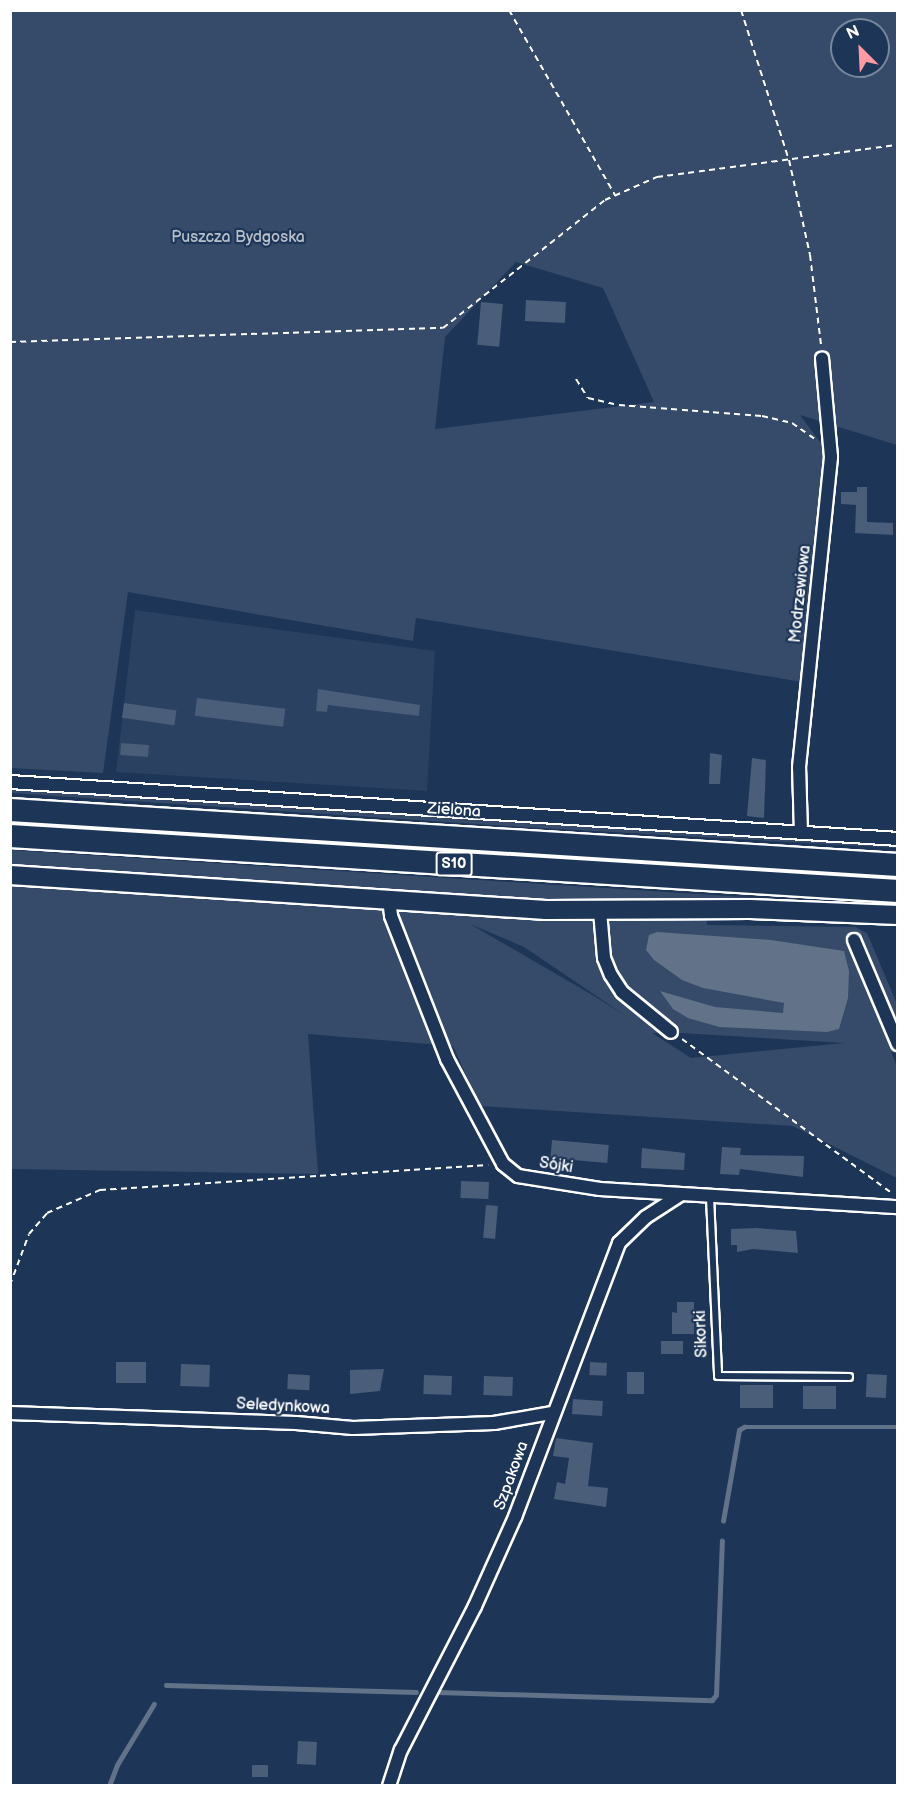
<!DOCTYPE html>
<meta charset="utf-8">
<style>
body{margin:0}
#map{position:relative;width:908px;height:1796px;overflow:hidden;background:#1d3557;font-family:"Balsamiq Sans",sans-serif}
div>[style]{position:absolute}
[style*='--x']{left:calc(var(--x)*1px);top:calc(var(--y)*1px);width:calc(var(--w)*1px);rotate:calc(var(--a)*1deg)}
.built>*{inset:0;background:#2a4161}
.green>*{inset:0;background:#364b69}
.water>*{inset:0;background:#617289}
.stream>*{height:4.5px;margin:-2.25px;padding:0 2.25px;transform-origin:2.25px;border-radius:2.25px;background:#617289}
.building>*{inset:0;background:#4a5d79;transform-origin:0 0}
.path>*{height:2px;margin-top:-1px;transform-origin:0;background:repeating-linear-gradient(90deg,#fff 0 6px,transparent 0 10.5px)}
.roads{filter:drop-shadow(2px 0 #fff) drop-shadow(-2px 0 #fff) drop-shadow(0 2px #fff) drop-shadow(0 -2px #fff)}
.lane>*{height:6px;margin:-3px;padding:0 3px;transform-origin:3px;border-radius:3px;background:#1d3557}
.street>*{height:12px;margin:-6px;padding:0 6px;transform-origin:6px;border-radius:6px;background:#1d3557}
.secondary>*{height:18px;margin:-9px;padding:0 9px;transform-origin:9px;border-radius:9px;background:#1d3557}
.highway>*{height:22px;margin:-11px;padding:0 11px;transform-origin:11px;border-radius:11px;background:#1d3557}
span{translate:-50% -50%;white-space:nowrap;text-align:center;line-height:1.15;-webkit-text-stroke:4.5px #1d3557;paint-order:stroke}
.shield-label span{padding:2px 4px;background:#1d3557;border:2px solid;border-radius:4px;-webkit-text-stroke-width:0}
.shield-label{font-size:15px;color:#fff;font-weight:700}
.park-label{font-size:16px;color:#b9c0ca}
.street-label{font-size:16px;color:#fff}
.frame{position:absolute;inset:0;border:12px solid #fff;pointer-events:none}
.north{position:absolute;left:830px;top:18px;width:60px;height:60px;box-sizing:border-box;background:#1d3557;border:2px solid #77869a;border-radius:50%;rotate:336deg;font-size:16px;font-weight:700;line-height:24px;text-align:center;color:#fff}
.north::after{content:'';display:block;margin:auto;width:21px;height:27px;background:#ff9aa2;clip-path:polygon(50% 0,100% 100%,50% 72%,0 100%)}
</style>
<div id="map">
<div class="built">
<div style="clip-path:polygon(135px 610px,435px 651px,427px 791px,116px 772px)"></div>
</div>
<div class="green">
<div style="clip-path:polygon(evenodd,10px 11px,897px 11px,897px 445px,800px 415px,831px 457px,808px 683px,416px 618px,413px 641px,128px 592px,103px 773px,11px 768px,10px 11px,842px 30px,878px 30px,878px 66px,842px 66px,842px 30px,10px 11px,516px 262px,603px 288px,654px 402px,435px 429px,445px 337px,516px 262px)"></div>
<div style="clip-path:polygon(10px 789px,897px 843px,897px 848px,522px 827px,11px 793px)"></div>
<div style="clip-path:polygon(evenodd,10px 850px,823px 902px,704px 900px,707px 925px,855px 927px,867px 933px,897px 1004px,897px 1046px,889px 1046px,897px 1067px,897px 1178px,793px 1126px,480px 1106px,453px 1046px,308px 1034px,318px 1174px,11px 1169px,10px 850px,470px 924px,524px 947px,626px 1016px,594px 996px,470px 924px,10px 850px,652px 1033px,680px 1033px,844px 1043px,691px 1058px,652px 1033px)"></div>
</div>
<div class="water">
<div style="clip-path:polygon(657px 932px,771px 940px,844px 951px,849px 971px,848px 998px,839px 1029px,827px 1032px,719px 1027px,688px 1018px,673px 1009px,660px 991px,715px 1007px,783px 1013px,784px 1003px,703px 988px,682px 980px,654px 960px,646px 950px,649px 935px)"></div>
</div>
<div class="stream">
<div style="--x:723;--y:1521;--w:92;--a:-80"></div>
<div style="--x:739;--y:1430;--w:6;--a:-31"></div>
<div style="--x:744;--y:1427;--w:154;--a:0"></div>
<div style="--x:166;--y:1685;--w:250;--a:1.6"></div>
<div style="--x:438;--y:1692;--w:274;--a:1.7"></div>
<div style="--x:712;--y:1700;--w:6;--a:-51"></div>
<div style="--x:716;--y:1695;--w:154;--a:-87.8"></div>
<div style="--x:109;--y:1786;--w:22;--a:-69"></div>
<div style="--x:117;--y:1765;--w:71;--a:-58.8"></div>
</div>
<div class="building">
<div style="left:526px;top:300px;width:40px;height:21px;rotate:3deg"></div>
<div style="left:481px;top:302px;width:22px;height:43px;rotate:5deg"></div>
<div style="clip-path:polygon(857px 487px,867px 487px,867px 522px,893px 523px,893px 535px,855px 533px,856px 505px,841px 504px,841px 492px,857px 492px)"></div>
<div style="clip-path:polygon(318px 689px,420px 705px,419px 716px,328px 705px,327px 712px,316px 711px)"></div>
<div style="left:197px;top:698px;width:89px;height:18px;rotate:7deg"></div>
<div style="left:124px;top:703px;width:53px;height:15px;rotate:8deg"></div>
<div style="left:121px;top:743px;width:28px;height:12px;rotate:4deg"></div>
<div style="clip-path:polygon(710px 753px,722px 755px,720px 784px,709px 784px)"></div>
<div style="clip-path:polygon(752px 758px,766px 760px,764px 818px,747px 816px)"></div>
<div style="left:552px;top:1140px;width:57px;height:18px;rotate:5deg"></div>
<div style="clip-path:polygon(722px 1147px,741px 1148px,740px 1155px,804px 1156px,803px 1177px,740px 1169px,739px 1175px,720px 1174px)"></div>
<div style="clip-path:polygon(642px 1148px,685px 1153px,684px 1170px,641px 1168px)"></div>
<div style="left:461px;top:1181px;width:28px;height:17px;rotate:2deg"></div>
<div style="left:486px;top:1205px;width:12px;height:33px;rotate:5deg"></div>
<div style="clip-path:polygon(756px 1228px,796px 1231px,798px 1253px,753px 1249px,737px 1252px,737px 1245px,731px 1245px,731px 1229px)"></div>
<div style="clip-path:polygon(677px 1302px,694px 1302px,694px 1334px,672px 1334px,672px 1312px,677px 1313px)"></div>
<div style="left:661px;top:1341px;width:22px;height:13px"></div>
<div style="left:116px;top:1362px;width:30px;height:21px"></div>
<div style="left:590px;top:1362px;width:17px;height:13px;rotate:3deg"></div>
<div style="left:181px;top:1364px;width:29px;height:22px;rotate:2deg"></div>
<div style="clip-path:polygon(384px 1369px,380px 1391px,350px 1394px,350px 1370px)"></div>
<div style="left:627px;top:1372px;width:17px;height:22px"></div>
<div style="left:288px;top:1374px;width:22px;height:15px;rotate:3deg"></div>
<div style="left:867px;top:1374px;width:20px;height:23px;rotate:3deg"></div>
<div style="left:424px;top:1375px;width:28px;height:19px;rotate:2deg"></div>
<div style="left:484px;top:1376px;width:29px;height:19px;rotate:2deg"></div>
<div style="left:740px;top:1385px;width:33px;height:23px"></div>
<div style="left:803px;top:1386px;width:33px;height:23px"></div>
<div style="left:573px;top:1399px;width:30px;height:15px;rotate:4deg"></div>
<div style="clip-path:polygon(556px 1438px,593px 1443px,588px 1486px,608px 1488px,606px 1507px,554px 1499px,557px 1482px,565px 1484px,569px 1458px,553px 1456px)"></div>
<div style="left:298px;top:1741px;width:19px;height:23px;rotate:3deg"></div>
<div style="left:252px;top:1765px;width:16px;height:12px"></div>
</div>
<div class="path">
<div style="--x:509;--y:10;--w:213;--a:60.2"></div>
<div style="--x:741;--y:10;--w:157;--a:72.3"></div>
<div style="--x:789;--y:160;--w:97;--a:77.5"></div>
<div style="--x:810;--y:255;--w:91;--a:83"></div>
<div style="--x:10;--y:342;--w:433;--a:-1.9"></div>
<div style="--x:443;--y:328;--w:206;--a:-38.3"></div>
<div style="--x:605;--y:200;--w:57;--a:-23.9"></div>
<div style="--x:657;--y:177;--w:243;--a:-7.6"></div>
<div style="--x:576;--y:379;--w:22;--a:58"></div>
<div style="--x:588;--y:398;--w:32;--a:13"></div>
<div style="--x:619;--y:405;--w:143;--a:4.4"></div>
<div style="--x:762;--y:416;--w:31;--a:13"></div>
<div style="--x:792;--y:423;--w:29;--a:35"></div>
<div style="--x:682;--y:1039;--w:262;--a:36.3"></div>
<div style="--x:10;--y:1285;--w:54;--a:-69.6"></div>
<div style="--x:29;--y:1234;--w:28;--a:-49"></div>
<div style="--x:47;--y:1213;--w:58;--a:-23.5"></div>
<div style="--x:100;--y:1190;--w:389;--a:-3.7"></div>
</div>
<div class="roads">
<div class="lane">
<div style="--x:710;--y:1197;--w:179;--a:87.4"></div>
<div style="--x:718;--y:1376;--w:131;--a:0.4"></div>
</div>
<div class="street">
<div style="--x:10;--y:782;--w:890;--a:3.67"></div>
<div style="--x:801;--y:833;--w:66;--a:-91.7"></div>
<div style="--x:799;--y:767;--w:312;--a:-84.1"></div>
<div style="--x:831;--y:457;--w:99;--a:-95.2"></div>
<div style="--x:389;--y:899;--w:17;--a:83"></div>
<div style="--x:391;--y:916;--w:154;--a:68.6"></div>
<div style="--x:447;--y:1059;--w:119;--a:61.9"></div>
<div style="--x:503;--y:1164;--w:19;--a:39"></div>
<div style="--x:518;--y:1176;--w:83;--a:9"></div>
<div style="--x:600;--y:1189;--w:299;--a:3.5"></div>
<div style="--x:600;--y:911;--w:47;--a:85.1"></div>
<div style="--x:604;--y:958;--w:18;--a:68"></div>
<div style="--x:611;--y:975;--w:20;--a:57"></div>
<div style="--x:622;--y:992;--w:63;--a:39.2"></div>
<div style="--x:854;--y:940;--w:113;--a:67.1"></div>
<div style="--x:10;--y:1413;--w:286;--a:2"></div>
<div style="--x:296;--y:1423;--w:57;--a:5"></div>
<div style="--x:353;--y:1428;--w:141;--a:-2"></div>
<div style="--x:494;--y:1423;--w:59;--a:-9.8"></div>
<div style="--x:389;--y:1786;--w:38;--a:-72"></div>
<div style="--x:401;--y:1750;--w:162;--a:-62.8"></div>
<div style="--x:475;--y:1606;--w:98;--a:-65.8"></div>
<div style="--x:515;--y:1517;--w:293;--a:-69.2"></div>
<div style="--x:619;--y:1243;--w:37;--a:-44"></div>
<div style="--x:646;--y:1217;--w:40;--a:-32.9"></div>
</div>
<div class="secondary">
<div style="--x:10;--y:875;--w:537;--a:3.74"></div>
<div style="--x:546;--y:910;--w:204;--a:-0.3"></div>
<div style="--x:750;--y:909;--w:148;--a:2.3"></div>
</div>
<div class="highway">
<div style="--x:10;--y:810;--w:890;--a:3.54"></div>
<div style="--x:10;--y:836;--w:890;--a:3.54"></div>
</div>
</div>
<div class="shield-label">
<span style="left:454px;top:864px">S10</span>
</div>
<div class="park-label">
<span style="left:238px;top:238px">Puszcza Bydgoska</span>
</div>
<div class="street-label">
<span style="left:801px;top:594px;rotate:-84deg">Modrzewiowa</span>
<span style="left:454px;top:811px;rotate:4deg">Zielona</span>
<span style="left:556px;top:1166px;rotate:9deg">Sójki</span>
<span style="left:702px;top:1334px;rotate:-92deg">Sikorki</span>
<span style="left:283px;top:1407px;rotate:3deg">Seledynkowa</span>
<span style="left:512px;top:1476px;rotate:-70deg">Szpakowa</span>
</div>
<div class="frame"></div>
<div class="north">N</div>
</div>
